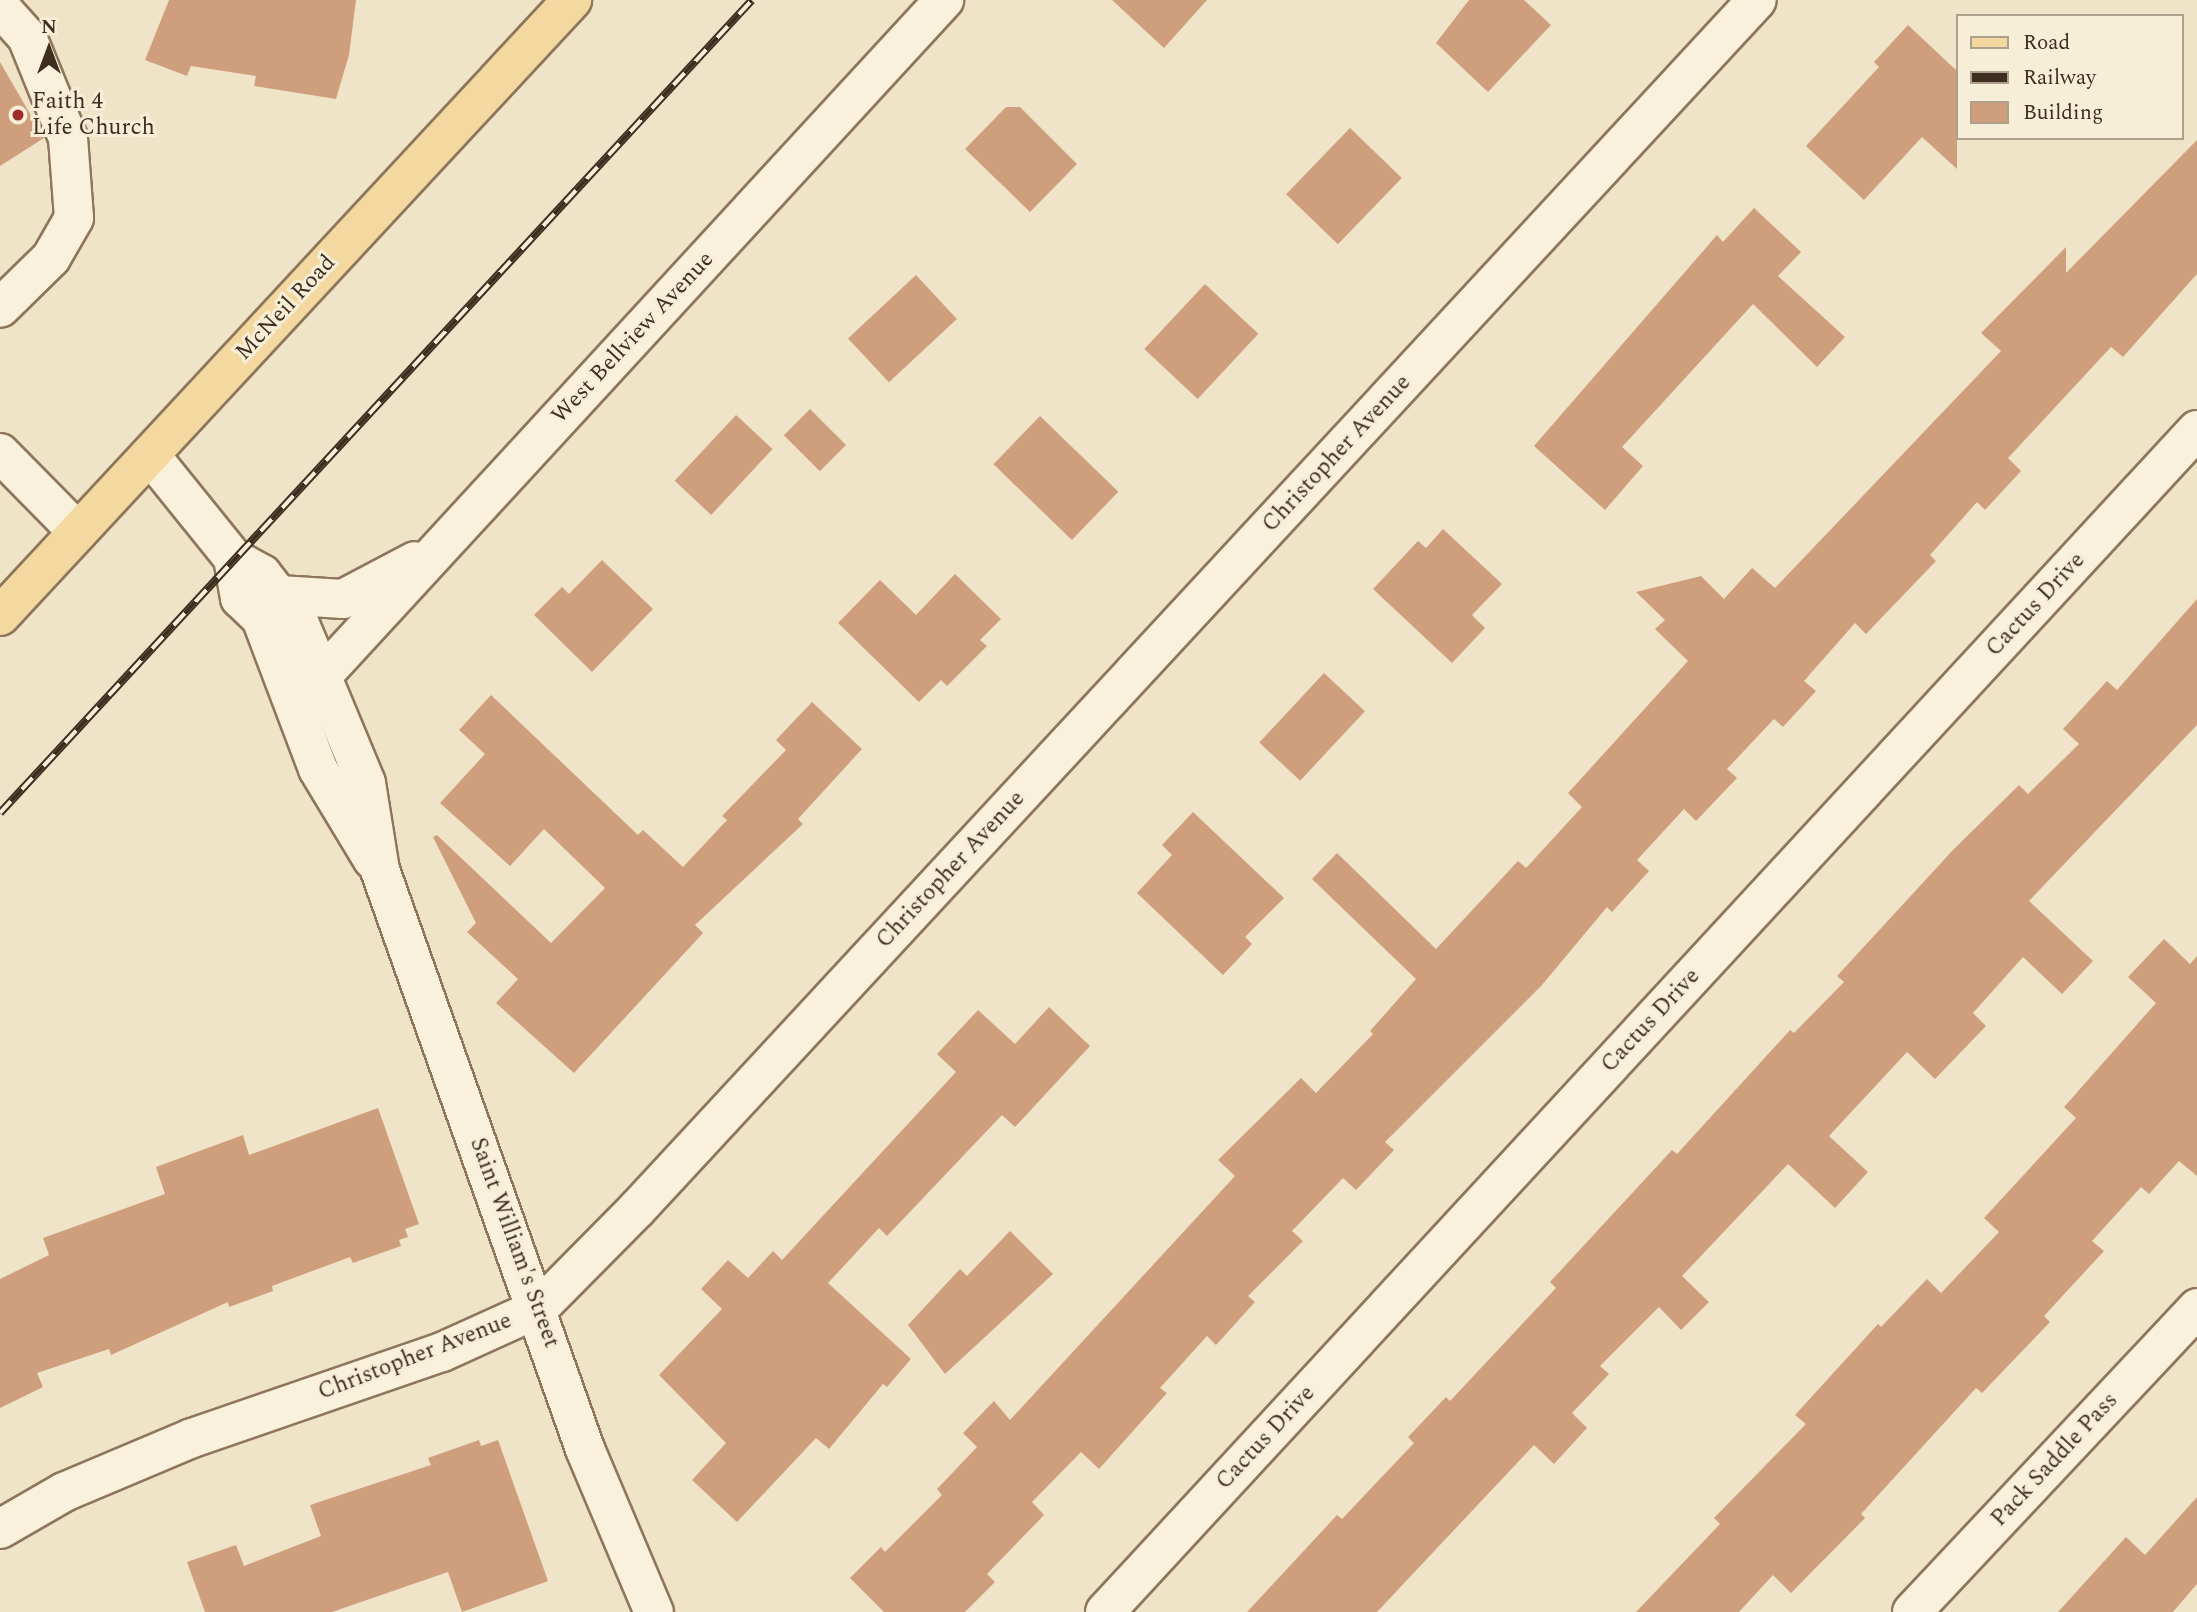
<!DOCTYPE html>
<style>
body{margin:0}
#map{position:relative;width:2197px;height:1612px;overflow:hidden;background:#f0e4c8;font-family:Spectral,serif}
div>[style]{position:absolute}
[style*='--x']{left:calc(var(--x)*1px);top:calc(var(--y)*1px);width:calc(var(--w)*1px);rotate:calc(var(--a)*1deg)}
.building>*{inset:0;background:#cf9f7d;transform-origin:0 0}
.roads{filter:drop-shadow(2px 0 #8d765c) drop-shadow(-2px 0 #8d765c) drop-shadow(0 2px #8d765c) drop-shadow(0 -2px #8d765c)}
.minor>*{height:38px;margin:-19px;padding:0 19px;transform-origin:19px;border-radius:19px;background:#faf1dc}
.major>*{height:38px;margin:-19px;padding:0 19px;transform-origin:19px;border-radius:19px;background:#f3d9a0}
.rail>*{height:8px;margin-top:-4px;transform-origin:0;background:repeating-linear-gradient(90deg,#f7eed8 0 16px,#3d2e20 0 32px);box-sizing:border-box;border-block:2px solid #3d2e20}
.dots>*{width:19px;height:19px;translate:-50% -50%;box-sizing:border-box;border:4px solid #f7eed8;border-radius:50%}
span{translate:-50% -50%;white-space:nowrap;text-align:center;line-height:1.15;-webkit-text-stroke:6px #f7eed8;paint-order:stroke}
.poi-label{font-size:23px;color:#3d2e20}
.left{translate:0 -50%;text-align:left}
.street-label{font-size:23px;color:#3d2e20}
.legend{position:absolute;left:1956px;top:14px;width:228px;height:126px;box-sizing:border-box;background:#f7eed8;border:2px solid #ada18e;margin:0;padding:9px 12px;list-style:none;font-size:21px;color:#3d2e20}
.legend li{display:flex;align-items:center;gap:14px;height:35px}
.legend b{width:35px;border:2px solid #ada18e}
.north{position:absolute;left:14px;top:14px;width:70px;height:70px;-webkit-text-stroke:5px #f7eed8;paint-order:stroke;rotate:0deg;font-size:19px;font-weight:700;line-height:28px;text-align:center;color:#3d2e20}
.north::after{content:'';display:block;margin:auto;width:24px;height:32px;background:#3d2e20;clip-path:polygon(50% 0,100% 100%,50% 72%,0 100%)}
</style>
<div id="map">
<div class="building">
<div style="clip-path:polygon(169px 0,356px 0,349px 55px,336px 99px,254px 86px,256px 76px,191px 66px,187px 76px,145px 60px)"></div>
<div style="clip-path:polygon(1112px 0,1207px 0,1164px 48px)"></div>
<div style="clip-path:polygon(1469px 0,1524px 0,1551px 25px,1488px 92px,1436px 43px)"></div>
<div style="clip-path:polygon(1908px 25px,1957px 71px,1957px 169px,1922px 137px,1864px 200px,1806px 146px,1879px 67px,1874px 62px)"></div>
<div style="clip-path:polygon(0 62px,44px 138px,0 166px)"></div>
<div style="clip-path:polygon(1006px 107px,1020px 107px,1077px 164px,1030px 212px,965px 149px)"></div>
<div style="left:1350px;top:128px;width:72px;height:92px;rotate:44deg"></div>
<div style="clip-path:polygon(2197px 140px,2197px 274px,2123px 357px,2111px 347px,2008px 458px,2021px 471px,1985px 510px,1977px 502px,1930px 555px,1936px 561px,1866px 634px,1855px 623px,1804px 681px,1816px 691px,1783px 727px,1774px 719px,1727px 769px,1737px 778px,1696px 821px,1684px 809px,1637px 860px,1649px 871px,1612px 912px,1607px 907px,1542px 985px,1385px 1142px,1394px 1150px,1356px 1190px,1343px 1178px,1292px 1231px,1303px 1241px,1248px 1296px,1255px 1302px,1216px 1345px,1207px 1336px,1160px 1388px,1167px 1393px,1099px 1469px,1081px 1452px,1032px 1502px,1044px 1515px,987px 1574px,995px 1582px,965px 1612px,884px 1612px,850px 1578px,881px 1547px,885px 1552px,942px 1495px,937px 1489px,977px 1447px,963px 1433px,994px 1401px,1010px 1420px,1235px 1176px,1218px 1160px,1301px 1078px,1316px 1093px,1373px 1034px,1370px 1031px,1416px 979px,1312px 879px,1337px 853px,1436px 949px,1518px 861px,1526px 868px,1582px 807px,1568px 793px,1688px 661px,1655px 629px,1665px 620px,1636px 592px,1701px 576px,1724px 599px,1752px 568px,1775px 588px,2001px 351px,1981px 333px,2066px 247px,2066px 273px)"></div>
<div style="clip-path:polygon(1754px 208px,1801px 252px,1778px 276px,1845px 337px,1817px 367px,1753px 304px,1622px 447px,1643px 466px,1605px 510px,1534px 446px,1717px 235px,1723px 242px)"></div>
<div style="left:916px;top:275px;width:60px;height:93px;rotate:47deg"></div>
<div style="left:1205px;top:284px;width:73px;height:89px;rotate:43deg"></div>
<div style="left:810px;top:409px;width:51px;height:37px;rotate:45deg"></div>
<div style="left:736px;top:415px;width:50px;height:90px;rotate:43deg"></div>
<div style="left:1040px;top:416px;width:109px;height:67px;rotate:44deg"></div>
<div style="clip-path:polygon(1443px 529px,1502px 584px,1472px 615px,1485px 628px,1452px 663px,1373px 589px,1418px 541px,1426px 548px)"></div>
<div style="clip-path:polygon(602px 560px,653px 609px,592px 672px,534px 615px,562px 587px,569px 594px)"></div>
<div style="clip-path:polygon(955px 574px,1001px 619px,980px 640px,987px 646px,947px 686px,941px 680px,919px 702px,838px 623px,880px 580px,916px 615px)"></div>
<div style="clip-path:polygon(2197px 599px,2197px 725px,2029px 901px,2093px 961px,2062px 994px,2023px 957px,1973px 1013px,1986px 1026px,1935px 1079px,1907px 1052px,1829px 1136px,1868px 1172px,1835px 1208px,1788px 1164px,1682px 1276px,1709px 1302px,1681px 1330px,1659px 1307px,1600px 1366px,1609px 1374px,1572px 1413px,1587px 1428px,1554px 1464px,1534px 1445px,1377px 1612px,1247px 1612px,1337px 1515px,1342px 1519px,1414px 1443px,1408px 1437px,1446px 1397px,1450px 1401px,1556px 1288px,1550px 1282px,1672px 1150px,1677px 1154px,1790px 1030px,1794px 1033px,1844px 982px,1837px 976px,1953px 850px,2019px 785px,2028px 794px,2079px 744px,2063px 729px,2107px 681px,2117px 690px)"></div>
<div style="left:1324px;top:673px;width:56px;height:95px;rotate:43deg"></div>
<div style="clip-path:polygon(491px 695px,638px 835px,643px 830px,683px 867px,727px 820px,722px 816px,786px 750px,776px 740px,812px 702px,862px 749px,798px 819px,803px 824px,695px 925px,703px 933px,574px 1073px,496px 1003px,518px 979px,467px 932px,476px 923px,433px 837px,437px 835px,551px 943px,605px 888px,544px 829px,510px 866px,440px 803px,485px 754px,459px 730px)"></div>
<div style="clip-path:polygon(1193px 812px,1284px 898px,1245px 937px,1252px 944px,1223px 975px,1137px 893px,1172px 855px,1162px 845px)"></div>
<div style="clip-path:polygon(2164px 939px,2190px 964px,2197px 956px,2197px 1176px,2179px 1161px,2149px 1194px,2141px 1187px,2092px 1241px,2104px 1251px,2044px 1316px,2050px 1322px,1982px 1393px,1976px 1388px,1861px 1514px,1865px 1518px,1791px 1593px,1773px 1575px,1739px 1612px,1636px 1612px,1720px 1524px,1714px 1518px,1806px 1424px,1795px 1415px,1878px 1324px,1881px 1327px,1927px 1279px,1941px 1293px,1999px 1232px,1984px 1218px,2076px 1118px,2064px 1107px,2156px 1003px,2128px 977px)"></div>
<div style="clip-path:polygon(1049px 1007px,1090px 1046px,1015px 1127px,1002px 1115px,887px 1236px,879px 1228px,828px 1283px,911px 1359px,887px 1387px,883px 1384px,829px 1449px,816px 1438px,737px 1522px,692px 1480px,726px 1443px,659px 1375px,722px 1309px,701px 1289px,728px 1260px,748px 1278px,773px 1251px,782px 1260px,956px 1072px,937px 1054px,978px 1010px,1015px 1044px)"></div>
<div style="clip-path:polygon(378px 1108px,419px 1224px,405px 1229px,408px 1237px,399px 1240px,401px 1246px,353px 1263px,350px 1257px,272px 1286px,273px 1291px,229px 1307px,228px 1302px,111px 1355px,109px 1349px,37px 1373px,43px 1387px,0 1408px,0 1279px,49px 1255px,43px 1238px,165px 1194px,156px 1167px,243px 1135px,249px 1155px)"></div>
<div style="clip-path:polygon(1010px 1231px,1053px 1274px,945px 1374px,908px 1325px,960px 1269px,967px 1276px)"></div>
<div style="clip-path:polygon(479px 1440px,481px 1446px,498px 1440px,548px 1581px,462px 1612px,448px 1572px,332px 1612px,205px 1612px,187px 1562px,236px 1545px,244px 1566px,321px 1536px,310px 1505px,431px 1465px,428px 1458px)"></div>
<div style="clip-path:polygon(2197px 1497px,2197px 1584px,2173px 1612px,2058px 1612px,2126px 1537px,2145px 1555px)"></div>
</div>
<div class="roads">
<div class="minor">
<div style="--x:0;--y:7;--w:40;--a:48"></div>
<div style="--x:27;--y:37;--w:109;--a:67.9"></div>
<div style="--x:68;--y:138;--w:80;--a:85.7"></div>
<div style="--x:74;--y:218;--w:46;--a:119.9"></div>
<div style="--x:51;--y:258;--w:71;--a:135.6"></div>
<div style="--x:0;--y:453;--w:111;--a:45.4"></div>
<div style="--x:150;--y:455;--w:132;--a:51.1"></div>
<div style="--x:233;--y:558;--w:41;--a:80.1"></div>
<div style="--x:240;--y:598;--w:29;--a:44"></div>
<div style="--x:261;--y:618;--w:161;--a:69.3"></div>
<div style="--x:318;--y:769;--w:106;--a:58.9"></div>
<div style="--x:233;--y:558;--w:33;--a:29"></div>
<div style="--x:262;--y:574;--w:61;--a:52.4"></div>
<div style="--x:299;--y:622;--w:174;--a:67.4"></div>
<div style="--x:366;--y:783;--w:88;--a:80.9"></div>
<div style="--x:380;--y:870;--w:614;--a:70.5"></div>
<div style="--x:585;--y:1449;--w:177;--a:67.1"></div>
<div style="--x:279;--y:595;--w:64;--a:3.6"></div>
<div style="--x:343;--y:599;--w:81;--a:-27.8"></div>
<div style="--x:322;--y:676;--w:919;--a:-47.38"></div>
<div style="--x:0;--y:1529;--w:74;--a:-30"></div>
<div style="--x:64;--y:1492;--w:139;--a:-22.9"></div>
<div style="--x:192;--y:1438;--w:264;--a:-19"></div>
<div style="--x:442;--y:1352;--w:107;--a:-24.4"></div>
<div style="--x:539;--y:1308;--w:138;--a:-45.3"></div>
<div style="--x:636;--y:1210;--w:1649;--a:-47.19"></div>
<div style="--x:1105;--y:1612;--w:1609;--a:-47.27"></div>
<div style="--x:1912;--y:1612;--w:417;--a:-46.8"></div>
</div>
<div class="major">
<div style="--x:0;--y:616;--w:841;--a:-47.12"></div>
</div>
</div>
<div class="rail">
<div style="--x:0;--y:813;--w:1107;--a:-47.23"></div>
</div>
<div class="dots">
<div style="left:18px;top:115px;background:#9e2a2b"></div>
</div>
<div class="poi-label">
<span class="left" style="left:32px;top:115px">Faith 4<br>Life Church</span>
</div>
<div class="street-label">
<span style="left:286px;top:308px;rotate:-47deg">McNeil Road</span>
<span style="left:633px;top:338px;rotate:-47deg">West Bellview Avenue</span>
<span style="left:1337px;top:454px;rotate:-47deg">Christopher Avenue</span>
<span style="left:2036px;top:605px;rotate:-47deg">Cactus Drive</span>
<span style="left:951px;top:870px;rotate:-47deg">Christopher Avenue</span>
<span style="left:1651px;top:1021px;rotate:-47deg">Cactus Drive</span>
<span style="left:514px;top:1243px;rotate:70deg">Saint William's Street</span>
<span style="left:415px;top:1357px;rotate:-21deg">Christopher Avenue</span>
<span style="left:1266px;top:1438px;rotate:-47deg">Cactus Drive</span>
<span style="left:2055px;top:1460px;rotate:-47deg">Pack Saddle Pass</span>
</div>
<ul class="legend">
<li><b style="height:9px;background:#f3d9a0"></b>Road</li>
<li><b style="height:9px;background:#3d2e20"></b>Railway</li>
<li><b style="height:19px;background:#cf9f7d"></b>Building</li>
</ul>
<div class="north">N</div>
</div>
